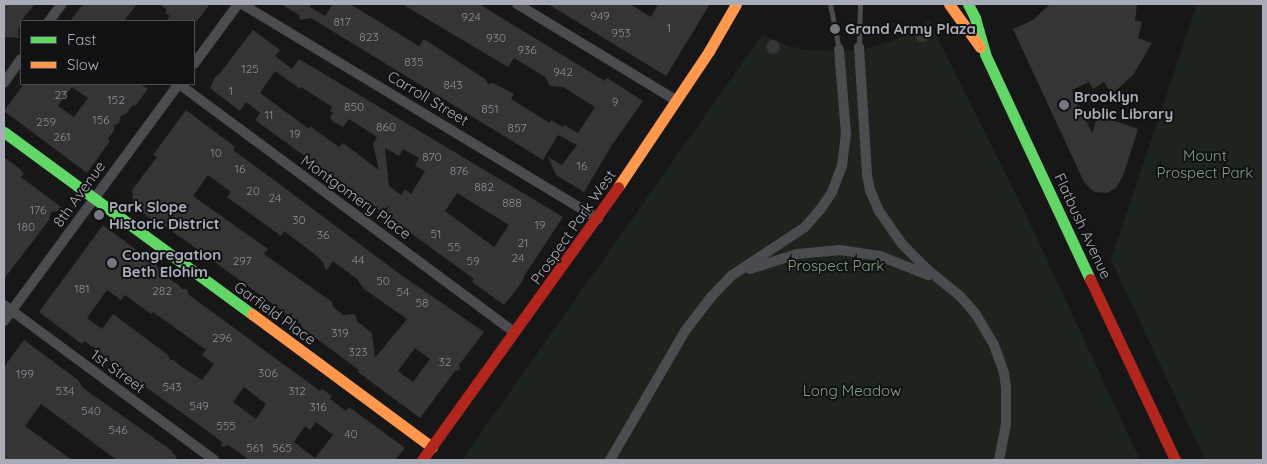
<!DOCTYPE html>
<style>
body{margin:0}
#map{position:relative;width:1267px;height:464px;overflow:hidden;background:#171717;font-family:Quicksand,sans-serif}
div>[style]{position:absolute}
[style*='--x']{left:calc(var(--x)*1px);top:calc(var(--y)*1px);width:calc(var(--w)*1px);rotate:calc(var(--a)*1deg)}
.green>*{inset:0;background:#1d241e}
.building>*{inset:0;background:#353536}
.round{border-radius:50%}
.lane>*{height:5px;margin:-2.5px;padding:0 2.5px;transform-origin:2.5px;border-radius:2.5px;background:#4b4c50}
.street>*{height:10px;margin:-5px;padding:0 5px;transform-origin:5px;border-radius:5px;background:#4b4c50}
.fast>*{height:11px;margin:-5.5px;padding:0 5.5px;transform-origin:5.5px;border-radius:5.5px;background:#63d668}
.slow>*{height:11px;margin:-5.5px;padding:0 5.5px;transform-origin:5.5px;border-radius:5.5px;background:#ff974d}
.jam>*{height:11px;margin:-5.5px;padding:0 5.5px;transform-origin:5.5px;border-radius:5.5px;background:#b3261e}
.dots>*{width:14px;height:14px;translate:-50% -50%;box-sizing:border-box;border:2px solid #111113;border-radius:50%}
span{translate:-50% -50%;white-space:nowrap;text-align:center;line-height:1.15;-webkit-text-stroke:4px #111113;paint-order:stroke}
.number-label{font-size:12px;color:#8b8f98}
.number-label span{-webkit-text-stroke-width:0}
.poi-label{font-size:15px;color:#a8adb8;font-weight:700}
.left{translate:0 -50%;text-align:left}
.street-label{font-size:15px;color:#a8adb8}
.park-label{font-size:15px;color:#7fa381}
.frame{position:absolute;inset:0;border:5px solid #a8adb8;pointer-events:none}
.legend{position:absolute;left:20px;top:20px;width:175px;height:65px;box-sizing:border-box;background:#111113;border:1px solid #4d4f55;margin:0;padding:6px 9px;list-style:none;font-size:15px;color:#a8adb8}
.legend li{display:flex;align-items:center;gap:10px;height:25px}
.legend b{width:25px;border:1px solid #4d4f55}
</style>
<div id="map">
<div class="green">
<div style="clip-path:polygon(1197px 4px,1263px 4px,1263px 460px,1205px 460px,1111px 260px)"></div>
<div style="clip-path:polygon(929px 21px,1019px 200px,1140px 460px,462px 460px,762px 35px,789px 46px,807px 50px,849px 51px,868px 48px,900px 38px)"></div>
</div>
<div class="building">
<div style="clip-path:polygon(4px 4px,35px 4px,21px 21px,18px 31px,19px 38px,4px 37px)"></div>
<div style="clip-path:polygon(83px 4px,137px 4px,124px 21px,70px 21px)"></div>
<div style="clip-path:polygon(159px 4px,210px 4px,197px 21px,166px 21px,170px 16px,165px 13px,167px 10px)"></div>
<div style="clip-path:polygon(281px 4px,312px 4px,310px 7px,325px 16px,333px 4px,350px 4px,419px 46px,424px 39px,485px 79px,488px 84px,493px 83px,514px 94px,511px 99px,550px 123px,551px 120px,563px 127px,543px 160px,311px 18px,300px 20px,299px 15px)"></div>
<div style="clip-path:polygon(402px 4px,479px 4px,595px 75px,605px 81px,607px 78px,643px 101px,612px 145px,584px 192px,556px 175px,548px 157px,562px 165px,577px 145px,558px 135px,564px 125px,578px 133px,595px 107px,563px 87px,550px 86px,545px 77px,514px 58px,508px 67px)"></div>
<div style="clip-path:polygon(548px 4px,630px 4px,651px 17px,658px 4px,710px 4px,666px 76px)"></div>
<div style="clip-path:polygon(1050px 4px,1137px 4px,1135px 21px,1142px 22px,1138px 38px,1152px 43px,1133px 75px,1112px 94px,1104px 82px,1093px 89px,1089px 82px,1072px 90px,1092px 133px,1098px 115px,1138px 129px,1123px 176px,1116px 188px,1107px 193px,1094px 192px,1084px 182px,1013px 29px,1033px 20px)"></div>
<div class="round" style="left:915px;top:28px;width:14px;height:14px"></div>
<div style="clip-path:polygon(evenodd,253px 30px,280px 50px,275px 56px,292px 69px,299px 59px,563px 217px,524px 276px,522px 282px,504px 305px,472px 282px,474px 279px,255px 120px,260px 113px,246px 102px,240px 111px,210px 88px,215px 77px,220px 73px,253px 30px,275px 71px,300px 89px,301px 87px,332px 107px,330px 111px,333px 113px,330px 118px,334px 122px,343px 127px,349px 119px,377px 137px,373px 144px,379px 170px,343px 143px,339px 147px,310px 126px,309px 129px,260px 93px,275px 71px,253px 30px,385px 148px,399px 156px,403px 149px,419px 158px,415px 166px,425px 171px,411px 194px,405px 189px,401px 195px,389px 186px,385px 148px,253px 30px,457px 193px,509px 225px,494px 247px,445px 211px,457px 193px)"></div>
<div class="round" style="left:766px;top:40px;width:14px;height:14px"></div>
<div style="clip-path:polygon(evenodd,24px 84px,140px 84px,148px 89px,135px 106px,133px 105px,127px 113px,121px 116px,119px 123px,114px 126px,114px 131px,108px 139px,110px 141px,87px 173px,4px 111px,24px 84px,72px 87px,88px 98px,74px 117px,58px 106px,72px 87px)"></div>
<div style="clip-path:polygon(evenodd,186px 110px,235px 147px,233px 150px,270px 177px,397px 272px,484px 332px,459px 365px,460px 370px,455px 371px,420px 418px,358px 372px,359px 370px,301px 327px,302px 325px,292px 318px,201px 252px,166px 227px,164px 229px,134px 206px,132px 190px,157px 157px,153px 155px,186px 110px,208px 175px,231px 192px,227px 197px,281px 236px,284px 231px,317px 256px,323px 262px,326px 271px,333px 261px,357px 279px,364px 289px,407px 319px,375px 358px,372px 333px,357px 321px,356px 316px,353px 314px,343px 315px,333px 307px,332px 302px,264px 254px,268px 249px,193px 196px,208px 175px,186px 110px,415px 348px,430px 359px,413px 382px,398px 371px,415px 348px)"></div>
<div style="clip-path:polygon(4px 157px,20px 169px,24px 174px,21px 177px,65px 210px,51px 212px,49px 220px,4px 279px)"></div>
<div style="clip-path:polygon(evenodd,103px 225px,155px 264px,173px 282px,178px 284px,182px 289px,187px 289px,189px 295px,320px 391px,322px 389px,332px 396px,330px 399px,346px 411px,349px 407px,405px 448px,395px 460px,249px 460px,228px 445px,221px 447px,222px 442px,213px 435px,119px 368px,96px 349px,84px 341px,82px 344px,39px 312px,103px 225px,107px 290px,121px 300px,125px 295px,151px 314px,153px 312px,206px 350px,202px 355px,214px 364px,202px 380px,179px 365px,174px 360px,170px 360px,168px 355px,113px 314px,102px 329px,87px 318px,107px 290px,103px 225px,244px 387px,266px 404px,256px 419px,233px 402px,244px 387px,103px 225px,316px 422px,333px 435px,315px 458px,294px 442px,305px 426px,310px 430px,316px 422px)"></div>
<div style="clip-path:polygon(24px 340px,78px 380px,83px 388px,171px 450px,178px 460px,117px 460px,41px 404px,25px 426px,72px 460px,4px 460px,4px 367px)"></div>
</div>
<div class="lane">
<div style="--x:830;--y:4;--w:46;--a:78.7"></div>
<div style="--x:859;--y:47;--w:43;--a:-88.7"></div>
</div>
<div class="street">
<div style="--x:242;--y:4;--w:416;--a:31.1"></div>
<div style="--x:517;--y:4;--w:187;--a:31.2"></div>
<div style="--x:49;--y:21;--w:21;--a:-53"></div>
<div style="--x:859;--y:47;--w:128;--a:86.4"></div>
<div style="--x:867;--y:175;--w:15;--a:79"></div>
<div style="--x:870;--y:190;--w:23;--a:67"></div>
<div style="--x:879;--y:211;--w:40;--a:55.1"></div>
<div style="--x:902;--y:244;--w:37;--a:45"></div>
<div style="--x:928;--y:270;--w:43;--a:39.3"></div>
<div style="--x:961;--y:297;--w:21;--a:49"></div>
<div style="--x:975;--y:313;--w:37;--a:59"></div>
<div style="--x:994;--y:345;--w:30;--a:70"></div>
<div style="--x:1004;--y:373;--w:15;--a:82"></div>
<div style="--x:1006;--y:388;--w:36;--a:90"></div>
<div style="--x:1006;--y:424;--w:37;--a:101"></div>
<div style="--x:194;--y:64;--w:74;--a:-53.7"></div>
<div style="--x:4;--y:83;--w:29;--a:-55"></div>
<div style="--x:179;--y:84;--w:418;--a:36.5"></div>
<div style="--x:750;--y:269;--w:49;--a:-17.7"></div>
<div style="--x:797;--y:254;--w:43;--a:-5.3"></div>
<div style="--x:840;--y:250;--w:40;--a:8.5"></div>
<div style="--x:880;--y:256;--w:52;--a:21.6"></div>
<div style="--x:4;--y:305;--w:261;--a:36.4"></div>
<div style="--x:4;--y:321;--w:295;--a:-53.6"></div>
<div style="--x:610;--y:460;--w:149;--a:-59.8"></div>
<div style="--x:685;--y:331;--w:43;--a:-52.6"></div>
<div style="--x:711;--y:297;--w:29;--a:-46"></div>
<div style="--x:731;--y:276;--w:89;--a:-33.5"></div>
<div style="--x:805;--y:227;--w:23;--a:-49"></div>
<div style="--x:820;--y:210;--w:22;--a:-56"></div>
<div style="--x:832;--y:192;--w:28;--a:-69"></div>
<div style="--x:842;--y:166;--w:32;--a:-83"></div>
<div style="--x:846;--y:134;--w:85;--a:-94.7"></div>
</div>
<div class="fast">
<div style="--x:968;--y:4;--w:16;--a:63"></div>
<div style="--x:975;--y:18;--w:37;--a:74"></div>
<div style="--x:985;--y:54;--w:248;--a:65"></div>
<div style="--x:4;--y:132;--w:308;--a:36.3"></div>
</div>
<div class="slow">
<div style="--x:949;--y:4;--w:53;--a:54.2"></div>
<div style="--x:618;--y:187;--w:164;--a:-56.2"></div>
<div style="--x:709;--y:51;--w:54;--a:-60.1"></div>
<div style="--x:252;--y:314;--w:224;--a:36.5"></div>
</div>
<div class="jam">
<div style="--x:1090;--y:279;--w:200;--a:64.8"></div>
<div style="--x:422;--y:460;--w:336;--a:-54.3"></div>
</div>
<div class="dots">
<div style="left:835px;top:29px;background:#757880"></div>
<div style="left:1064px;top:105px;background:#757880"></div>
<div style="left:99px;top:215px;background:#757880"></div>
<div style="left:112px;top:263px;background:#757880"></div>
</div>
<div class="number-label">
<span style="left:600px;top:16px">949</span>
<span style="left:471px;top:17px">924</span>
<span style="left:342px;top:22px">817</span>
<span style="left:669px;top:28px">1</span>
<span style="left:621px;top:33px">953</span>
<span style="left:369px;top:37px">823</span>
<span style="left:496px;top:38px">930</span>
<span style="left:527px;top:50px">936</span>
<span style="left:414px;top:62px">835</span>
<span style="left:250px;top:69px">125</span>
<span style="left:563px;top:72px">942</span>
<span style="left:453px;top:85px">843</span>
<span style="left:231px;top:91px">1</span>
<span style="left:61px;top:95px">23</span>
<span style="left:116px;top:100px">152</span>
<span style="left:615px;top:102px">9</span>
<span style="left:354px;top:107px">850</span>
<span style="left:490px;top:109px">851</span>
<span style="left:269px;top:115px">11</span>
<span style="left:101px;top:120px">156</span>
<span style="left:46px;top:122px">259</span>
<span style="left:386px;top:127px">860</span>
<span style="left:517px;top:128px">857</span>
<span style="left:295px;top:134px">19</span>
<span style="left:62px;top:137px">261</span>
<span style="left:216px;top:153px">10</span>
<span style="left:432px;top:157px">870</span>
<span style="left:582px;top:166px">16</span>
<span style="left:240px;top:169px">16</span>
<span style="left:459px;top:171px">876</span>
<span style="left:484px;top:187px">882</span>
<span style="left:253px;top:191px">20</span>
<span style="left:275px;top:198px">24</span>
<span style="left:512px;top:203px">888</span>
<span style="left:38px;top:210px">176</span>
<span style="left:299px;top:220px">30</span>
<span style="left:540px;top:225px">19</span>
<span style="left:26px;top:227px">180</span>
<span style="left:436px;top:234px">51</span>
<span style="left:323px;top:235px">36</span>
<span style="left:523px;top:243px">21</span>
<span style="left:454px;top:247px">55</span>
<span style="left:518px;top:258px">24</span>
<span style="left:358px;top:260px">44</span>
<span style="left:242px;top:261px">297</span>
<span style="left:473px;top:261px">59</span>
<span style="left:383px;top:281px">50</span>
<span style="left:82px;top:289px">181</span>
<span style="left:162px;top:291px">282</span>
<span style="left:403px;top:292px">54</span>
<span style="left:422px;top:303px">58</span>
<span style="left:340px;top:333px">319</span>
<span style="left:222px;top:338px">296</span>
<span style="left:358px;top:352px">323</span>
<span style="left:445px;top:362px">32</span>
<span style="left:268px;top:373px">306</span>
<span style="left:25px;top:374px">199</span>
<span style="left:172px;top:387px">543</span>
<span style="left:65px;top:391px">534</span>
<span style="left:297px;top:391px">312</span>
<span style="left:199px;top:406px">549</span>
<span style="left:318px;top:407px">316</span>
<span style="left:91px;top:411px">540</span>
<span style="left:226px;top:426px">555</span>
<span style="left:118px;top:430px">546</span>
<span style="left:351px;top:434px">40</span>
<span style="left:255px;top:448px">561</span>
<span style="left:282px;top:448px">565</span>
</div>
<div class="poi-label">
<span class="left" style="left:845px;top:29px">Grand Army Plaza</span>
<span class="left" style="left:1074px;top:105px">Brooklyn<br>Public Library</span>
<span class="left" style="left:109px;top:215px">Park Slope<br>Historic District</span>
<span class="left" style="left:122px;top:263px">Congregation<br>Beth Elohim</span>
</div>
<div class="street-label">
<span style="left:428px;top:98px;rotate:31deg">Carroll Street</span>
<span style="left:79px;top:194px;rotate:-54deg">8th Avenue</span>
<span style="left:356px;top:197px;rotate:36deg">Montgomery Place</span>
<span style="left:1083px;top:226px;rotate:65deg">Flatbush Avenue</span>
<span style="left:573px;top:227px;rotate:-55deg">Prospect Park West</span>
<span style="left:275px;top:313px;rotate:36deg">Garfield Place</span>
<span style="left:118px;top:371px;rotate:36deg">1st Street</span>
</div>
<div class="park-label">
<span style="left:1205px;top:164px">Mount<br>Prospect Park</span>
<span style="left:836px;top:266px">Prospect Park</span>
<span style="left:852px;top:391px">Long Meadow</span>
</div>
<div class="frame"></div>
<ul class="legend">
<li><b style="height:6px;background:#63d668"></b>Fast</li>
<li><b style="height:6px;background:#ff974d"></b>Slow</li>
</ul>
</div>
